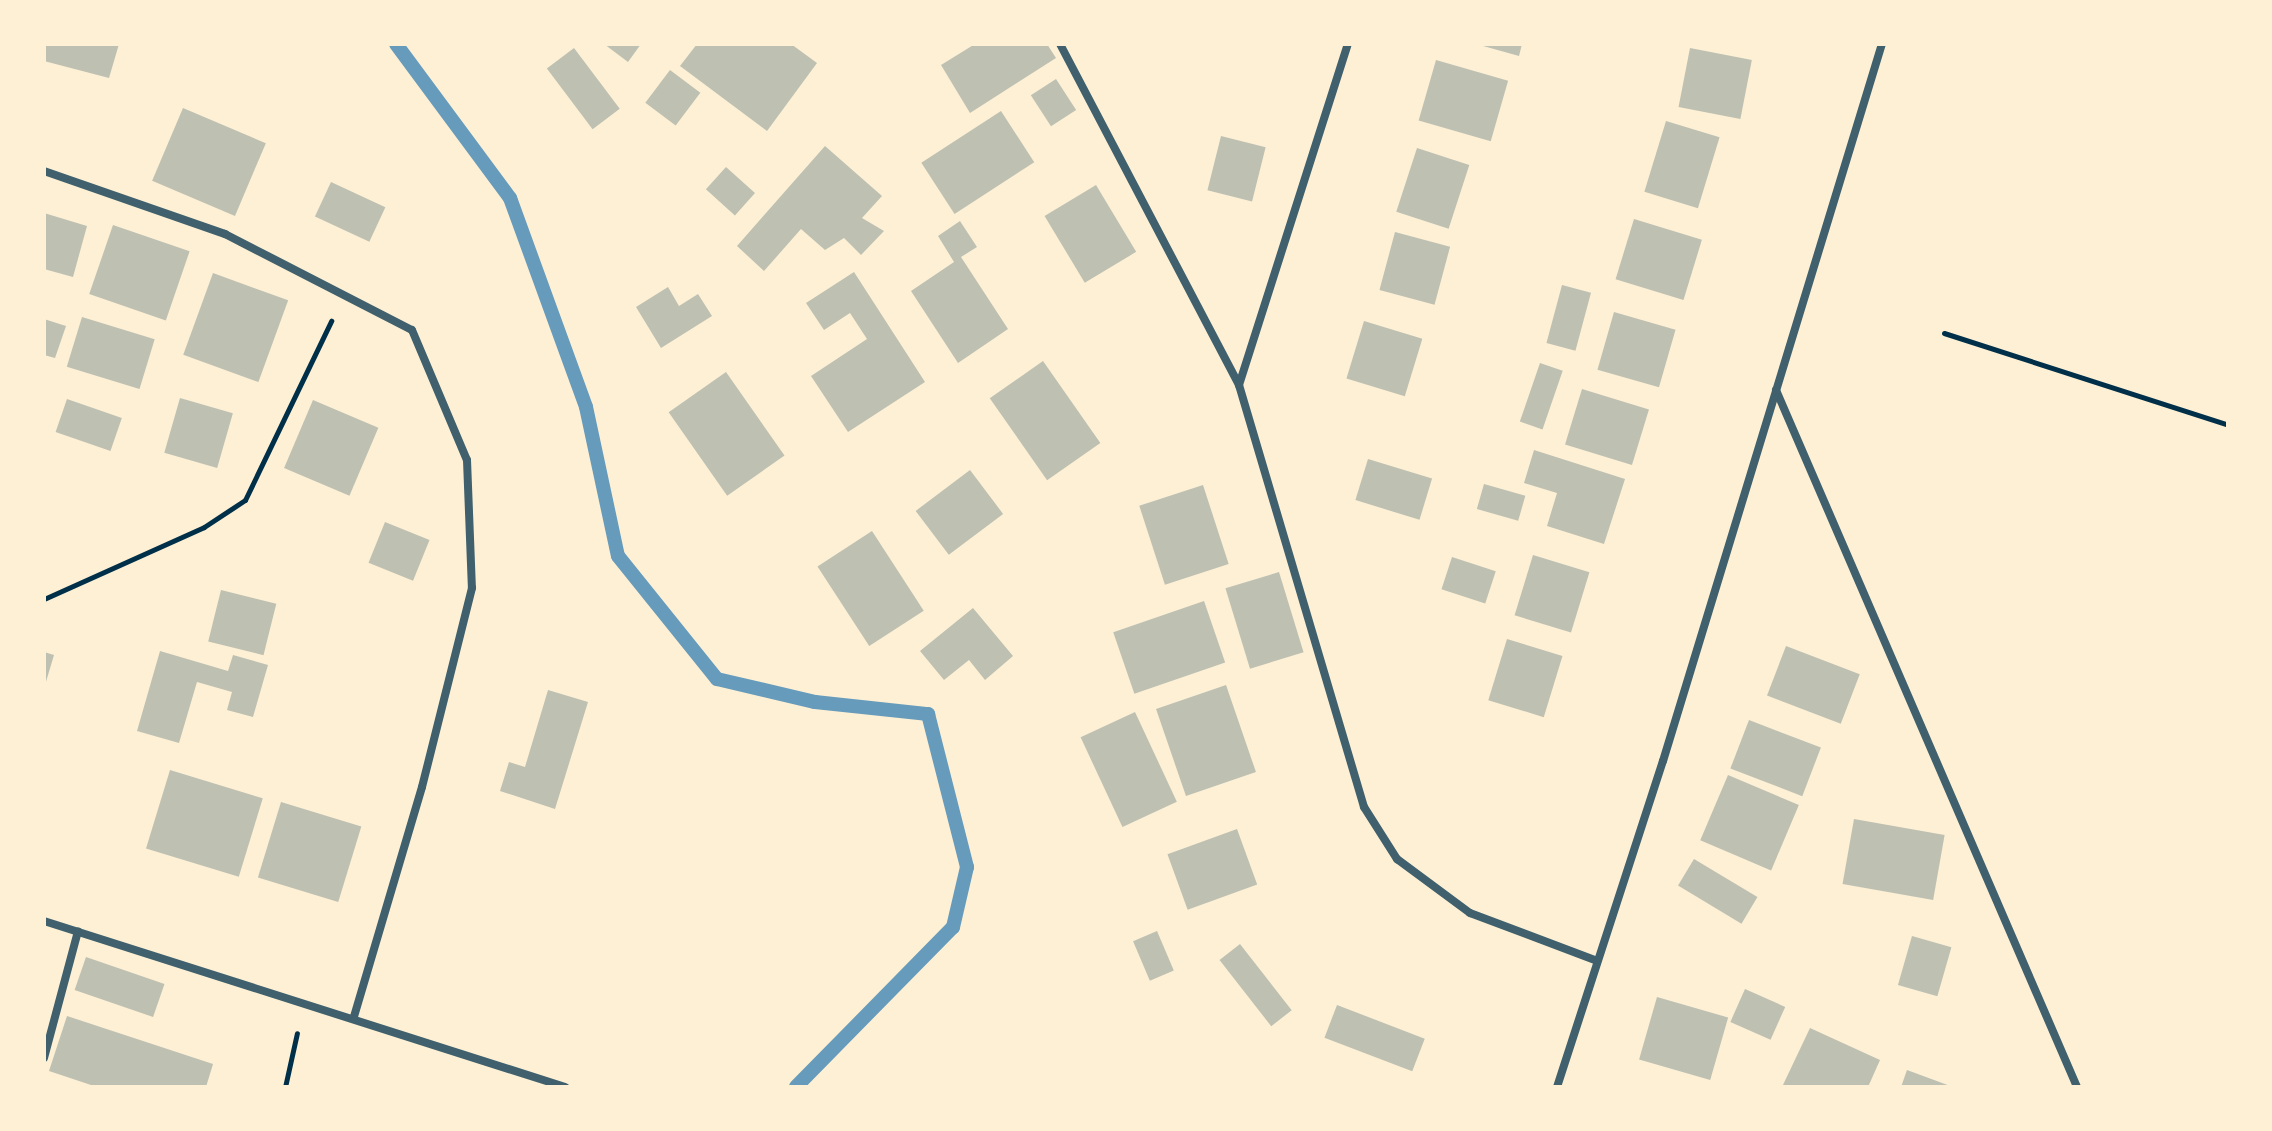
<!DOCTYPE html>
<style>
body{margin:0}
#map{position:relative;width:2272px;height:1131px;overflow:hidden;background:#fdf0d5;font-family:"Varela Round",sans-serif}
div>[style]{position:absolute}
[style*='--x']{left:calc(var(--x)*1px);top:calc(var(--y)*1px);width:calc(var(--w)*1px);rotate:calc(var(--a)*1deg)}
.stream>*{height:14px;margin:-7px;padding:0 7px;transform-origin:7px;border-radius:7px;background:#669bbc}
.building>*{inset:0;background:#bec0b2;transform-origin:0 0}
.path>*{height:5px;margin:-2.5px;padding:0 2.5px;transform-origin:2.5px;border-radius:2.5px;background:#003049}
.minor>*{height:8px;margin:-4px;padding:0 4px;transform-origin:4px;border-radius:4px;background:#3f606c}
span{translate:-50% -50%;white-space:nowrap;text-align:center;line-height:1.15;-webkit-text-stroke:6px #fdf0d5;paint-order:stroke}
.frame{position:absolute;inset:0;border:46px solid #fdf0d5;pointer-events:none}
</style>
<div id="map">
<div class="stream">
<div style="--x:396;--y:44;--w:192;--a:53.5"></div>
<div style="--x:510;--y:198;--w:222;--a:70"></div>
<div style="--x:586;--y:407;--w:152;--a:77.9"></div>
<div style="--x:618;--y:556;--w:158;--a:51.2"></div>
<div style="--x:717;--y:679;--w:101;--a:13.2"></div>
<div style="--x:815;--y:702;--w:114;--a:6.1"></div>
<div style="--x:928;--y:714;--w:158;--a:75.7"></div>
<div style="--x:967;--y:867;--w:62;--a:103.1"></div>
<div style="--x:953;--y:927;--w:224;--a:134.5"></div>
</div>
<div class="building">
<div style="clip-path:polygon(44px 44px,119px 44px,109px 78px,44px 61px)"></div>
<div style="clip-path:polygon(604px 44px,641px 44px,628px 62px)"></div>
<div style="clip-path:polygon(697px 44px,791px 44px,817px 63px,767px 131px,680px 66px)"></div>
<div style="clip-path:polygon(975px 44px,1047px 44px,1056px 58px,970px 113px,941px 65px)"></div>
<div style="clip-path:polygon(1476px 44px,1522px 44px,1519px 56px)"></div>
<div style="left:574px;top:48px;width:76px;height:34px;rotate:53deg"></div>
<div style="left:1690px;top:48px;width:63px;height:60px;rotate:11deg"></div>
<div style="left:1436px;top:60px;width:75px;height:63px;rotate:16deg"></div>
<div style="left:670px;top:70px;width:38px;height:41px;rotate:37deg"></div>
<div style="left:1056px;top:79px;width:37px;height:30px;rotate:57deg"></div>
<div style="left:183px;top:108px;width:90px;height:79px;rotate:23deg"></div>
<div style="left:1001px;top:111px;width:61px;height:95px;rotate:57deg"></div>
<div style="left:1666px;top:121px;width:56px;height:74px;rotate:17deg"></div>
<div style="left:1221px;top:136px;width:46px;height:56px;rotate:14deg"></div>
<div style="clip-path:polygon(825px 146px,882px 196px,862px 218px,884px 231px,861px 255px,844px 238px,825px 250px,801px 229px,764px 271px,737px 246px)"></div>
<div style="left:1417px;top:148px;width:55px;height:67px;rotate:18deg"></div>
<div style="left:726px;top:167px;width:39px;height:30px;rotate:42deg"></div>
<div style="left:331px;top:182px;width:60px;height:38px;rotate:25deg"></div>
<div style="left:1096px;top:185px;width:78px;height:60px;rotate:59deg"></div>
<div style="clip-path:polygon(44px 213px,87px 226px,73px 277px,44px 269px)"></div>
<div style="left:1634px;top:219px;width:71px;height:63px;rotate:17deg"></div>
<div style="clip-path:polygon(960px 221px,977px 247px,961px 257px,1008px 329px,958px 363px,911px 291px,954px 262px,938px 236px)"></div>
<div style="left:113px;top:225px;width:81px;height:73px;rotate:19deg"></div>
<div style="left:1395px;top:232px;width:57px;height:60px;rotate:15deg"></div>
<div style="clip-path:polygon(854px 272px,925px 382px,848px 432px,811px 376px,867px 339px,850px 313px,824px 330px,806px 303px)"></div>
<div style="left:213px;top:273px;width:80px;height:87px;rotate:20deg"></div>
<div style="left:1562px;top:285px;width:30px;height:60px;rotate:15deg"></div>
<div style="clip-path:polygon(668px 287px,679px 306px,698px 294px,712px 316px,661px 348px,636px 307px)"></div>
<div style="left:1614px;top:312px;width:64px;height:60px;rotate:16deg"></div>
<div style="left:82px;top:317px;width:76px;height:52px;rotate:17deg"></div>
<div style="clip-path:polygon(44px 319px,66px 326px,55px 358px,44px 355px)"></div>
<div style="left:1364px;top:321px;width:61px;height:60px;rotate:17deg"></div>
<div style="left:1043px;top:361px;width:100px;height:65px;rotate:55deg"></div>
<div style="left:1540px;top:363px;width:24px;height:62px;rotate:19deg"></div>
<div style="left:726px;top:372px;width:102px;height:70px;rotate:55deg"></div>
<div style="left:1582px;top:389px;width:70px;height:58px;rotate:17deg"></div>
<div style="left:180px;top:398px;width:55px;height:57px;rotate:16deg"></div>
<div style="left:67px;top:399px;width:58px;height:35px;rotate:19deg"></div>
<div style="left:313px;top:400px;width:71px;height:74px;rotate:23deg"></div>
<div style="clip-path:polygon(1534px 450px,1625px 479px,1604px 544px,1547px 526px,1557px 493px,1524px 483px)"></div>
<div style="left:1368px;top:459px;width:67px;height:43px;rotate:17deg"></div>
<div style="left:970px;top:470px;width:55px;height:68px;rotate:53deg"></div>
<div style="left:1484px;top:484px;width:43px;height:26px;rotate:16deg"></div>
<div style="left:1203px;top:485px;width:83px;height:67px;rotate:72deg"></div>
<div style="left:385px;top:522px;width:48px;height:44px;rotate:22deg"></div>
<div style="left:872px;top:531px;width:95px;height:65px;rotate:57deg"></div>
<div style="left:1533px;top:555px;width:59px;height:63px;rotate:17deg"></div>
<div style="left:1452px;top:557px;width:46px;height:34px;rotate:18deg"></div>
<div style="left:1279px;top:572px;width:84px;height:56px;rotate:73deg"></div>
<div style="left:221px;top:590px;width:57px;height:53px;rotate:14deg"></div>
<div style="left:1204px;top:601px;width:65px;height:96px;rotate:71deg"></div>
<div style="clip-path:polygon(973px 608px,1013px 656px,985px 680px,969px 660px,944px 680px,920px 651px)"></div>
<div style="left:1507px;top:639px;width:58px;height:64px;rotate:17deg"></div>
<div style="left:1786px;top:646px;width:79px;height:53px;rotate:21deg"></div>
<div style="clip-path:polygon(160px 651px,228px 671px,233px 655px,268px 665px,253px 717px,227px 710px,232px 692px,197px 682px,179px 743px,137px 731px)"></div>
<div style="clip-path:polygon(44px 652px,54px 655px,45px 685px,44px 685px)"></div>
<div style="left:1226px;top:685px;width:92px;height:74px;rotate:71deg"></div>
<div style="clip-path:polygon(548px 690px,588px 702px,555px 809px,500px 791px,509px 762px,525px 767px)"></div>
<div style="left:1135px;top:712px;width:99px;height:60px;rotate:65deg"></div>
<div style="left:1749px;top:720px;width:77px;height:52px;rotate:21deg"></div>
<div style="left:170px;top:770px;width:97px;height:82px;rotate:17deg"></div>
<div style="left:1728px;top:775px;width:77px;height:71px;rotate:23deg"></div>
<div style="left:281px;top:802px;width:84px;height:79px;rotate:17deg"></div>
<div style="left:1854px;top:819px;width:92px;height:66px;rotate:10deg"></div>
<div style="left:1237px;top:829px;width:59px;height:74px;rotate:70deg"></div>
<div style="left:1694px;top:859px;width:74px;height:31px;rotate:31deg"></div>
<div style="left:1157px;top:931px;width:43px;height:26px;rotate:67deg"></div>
<div style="left:1912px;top:936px;width:41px;height:51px;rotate:16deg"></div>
<div style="left:1240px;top:944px;width:84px;height:26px;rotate:52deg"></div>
<div style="left:86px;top:957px;width:83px;height:35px;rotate:19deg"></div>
<div style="left:1745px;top:989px;width:44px;height:36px;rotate:24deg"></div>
<div style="left:1657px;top:997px;width:74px;height:65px;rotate:16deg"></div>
<div style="left:1337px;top:1005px;width:94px;height:35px;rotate:21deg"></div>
<div style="clip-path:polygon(67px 1016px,213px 1064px,206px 1087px,97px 1087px,49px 1071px)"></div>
<div style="clip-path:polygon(1810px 1028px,1880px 1060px,1868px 1087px,1782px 1087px)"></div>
<div style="clip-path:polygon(1907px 1070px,1953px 1087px,1901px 1087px)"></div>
</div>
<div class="path">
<div style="--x:1944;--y:333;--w:299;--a:17.9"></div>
<div style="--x:44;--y:599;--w:175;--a:-24.2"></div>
<div style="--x:204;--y:527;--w:49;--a:-33.4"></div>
<div style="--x:245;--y:500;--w:199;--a:-64.3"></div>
<div style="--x:285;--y:1087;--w:55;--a:-77.5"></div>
</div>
<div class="minor">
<div style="--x:1060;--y:44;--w:385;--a:62.3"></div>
<div style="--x:1239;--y:385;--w:440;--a:73.5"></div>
<div style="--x:1364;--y:807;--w:62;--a:57.6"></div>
<div style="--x:1397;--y:859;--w:91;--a:36.5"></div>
<div style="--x:1470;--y:913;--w:134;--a:20.6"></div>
<div style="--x:44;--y:171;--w:192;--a:19.2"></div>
<div style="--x:225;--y:234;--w:210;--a:27.2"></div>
<div style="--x:412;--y:330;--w:141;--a:67.1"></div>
<div style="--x:467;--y:460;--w:128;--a:87.8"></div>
<div style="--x:472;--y:588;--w:205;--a:104.1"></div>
<div style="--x:422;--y:787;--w:240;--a:106.5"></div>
<div style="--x:1239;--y:385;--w:358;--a:-72.3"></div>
<div style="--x:1776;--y:390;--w:759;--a:66.64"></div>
<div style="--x:44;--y:921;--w:547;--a:17.67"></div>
<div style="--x:44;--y:1058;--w:131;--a:-75"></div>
<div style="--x:1557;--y:1087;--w:343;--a:-72"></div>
<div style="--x:1663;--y:761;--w:750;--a:-73.02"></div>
</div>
<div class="frame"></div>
</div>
